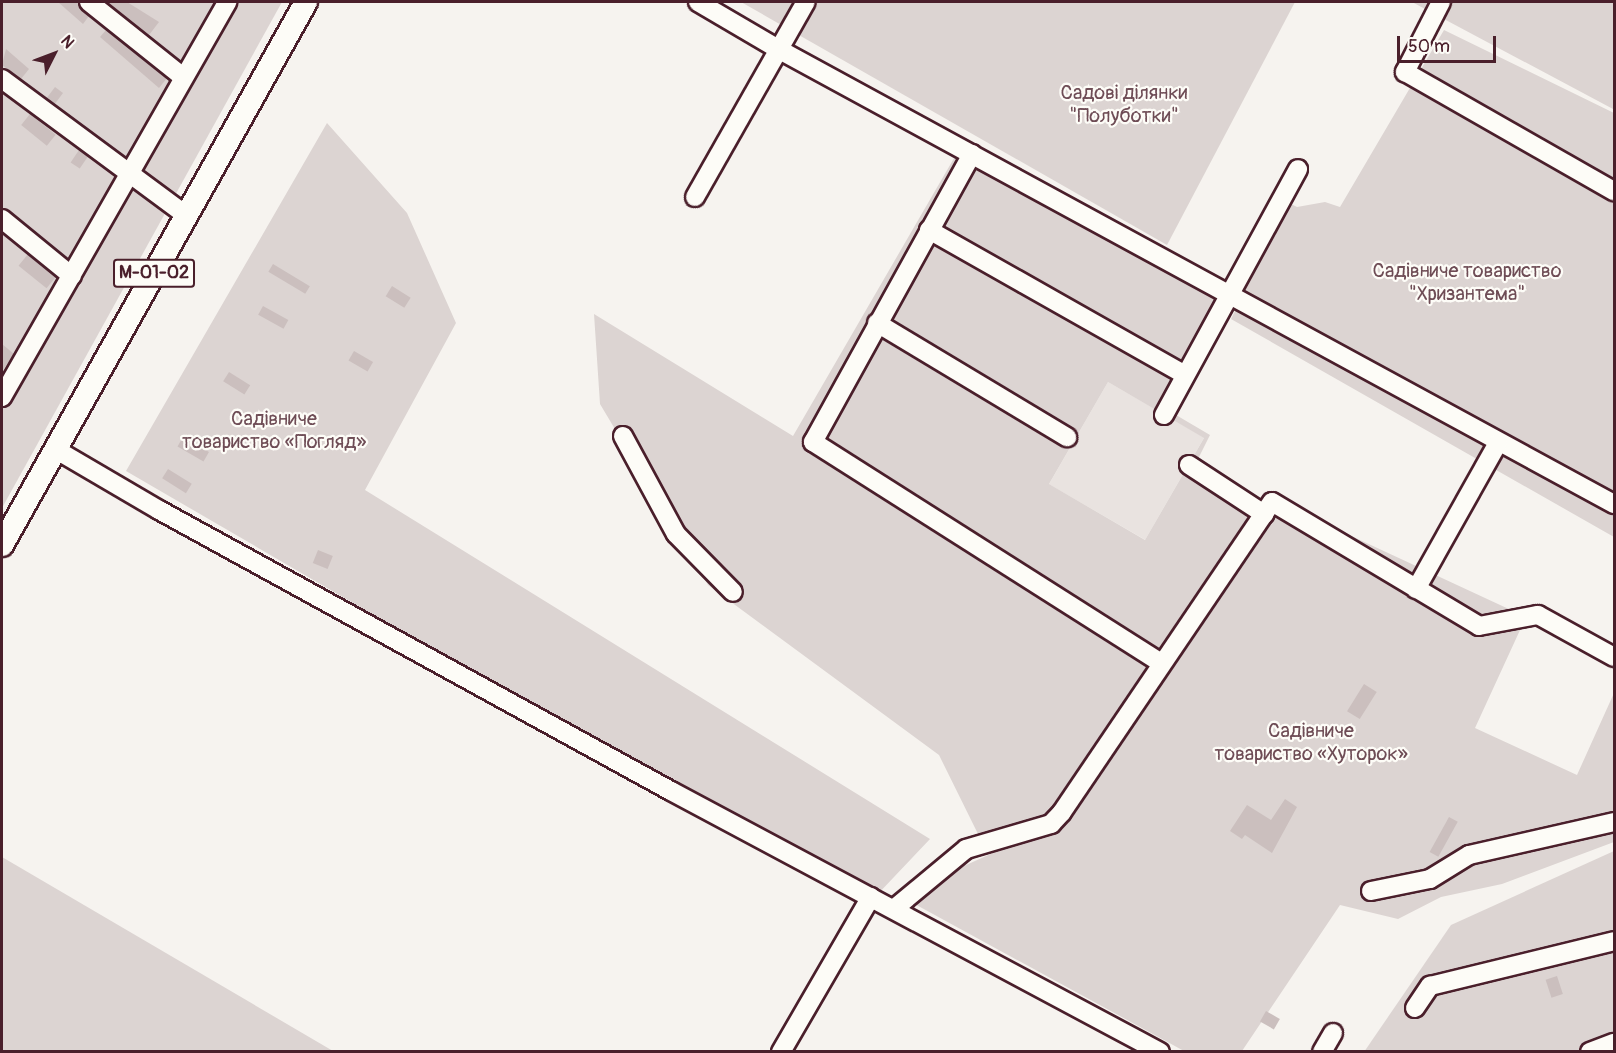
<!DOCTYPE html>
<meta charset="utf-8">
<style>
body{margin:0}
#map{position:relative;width:1616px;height:1053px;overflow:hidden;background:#f6f3ef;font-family:Pangolin,sans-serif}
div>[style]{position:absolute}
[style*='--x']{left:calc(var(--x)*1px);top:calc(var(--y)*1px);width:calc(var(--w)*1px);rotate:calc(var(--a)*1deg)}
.built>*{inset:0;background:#e9e3e0;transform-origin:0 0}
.green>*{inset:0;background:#dcd4d2}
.building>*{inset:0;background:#cbbfbe;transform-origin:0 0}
.roads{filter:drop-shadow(2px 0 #4a1f2b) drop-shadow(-2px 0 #4a1f2b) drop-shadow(0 2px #4a1f2b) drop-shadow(0 -2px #4a1f2b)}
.minor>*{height:18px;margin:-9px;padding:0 9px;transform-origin:9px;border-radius:9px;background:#fdfcf7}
.major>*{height:22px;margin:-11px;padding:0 11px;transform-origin:11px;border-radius:11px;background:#fdfcf7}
span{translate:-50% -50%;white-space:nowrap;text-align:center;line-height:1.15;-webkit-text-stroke:4.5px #fdfcf7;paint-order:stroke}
.shield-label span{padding:2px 4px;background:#fdfcf7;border:2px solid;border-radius:4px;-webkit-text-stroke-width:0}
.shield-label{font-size:18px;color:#4a1f2b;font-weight:700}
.park-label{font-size:20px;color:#6e4c55}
.frame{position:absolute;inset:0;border:3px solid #4a1f2b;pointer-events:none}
.north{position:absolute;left:24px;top:24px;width:60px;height:60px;-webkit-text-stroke:4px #fdfcf7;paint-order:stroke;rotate:48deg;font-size:16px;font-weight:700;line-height:24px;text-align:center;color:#4a1f2b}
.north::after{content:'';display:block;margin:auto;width:21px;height:27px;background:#4a1f2b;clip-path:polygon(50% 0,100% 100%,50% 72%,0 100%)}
.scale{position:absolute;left:1397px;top:36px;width:99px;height:27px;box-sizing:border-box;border:3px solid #4a1f2b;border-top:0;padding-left:8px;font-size:18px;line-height:21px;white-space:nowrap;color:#4a1f2b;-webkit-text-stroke:4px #fdfcf7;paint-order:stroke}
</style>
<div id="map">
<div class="built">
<div style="left:1108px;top:382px;width:111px;height:118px;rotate:30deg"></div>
</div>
<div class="green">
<div style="clip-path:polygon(2px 2px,282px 2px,2px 508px)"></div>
<div style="clip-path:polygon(741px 2px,1295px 2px,1167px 245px)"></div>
<div style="clip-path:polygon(1412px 2px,1614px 2px,1614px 110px,1613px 109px)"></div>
<div style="clip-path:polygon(1444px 30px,1614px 113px,1614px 537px,1231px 319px,1289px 203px,1297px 207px,1325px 202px,1340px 207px)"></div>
<div style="clip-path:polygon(327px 123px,407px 213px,456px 323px,365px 490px,930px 839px,876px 896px,525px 703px,126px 471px)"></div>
<div style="clip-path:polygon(evenodd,957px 153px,1217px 296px,1159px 405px,1210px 435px,1196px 463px,1260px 511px,1048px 817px,979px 836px,939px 755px,708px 585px,600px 404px,594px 314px,793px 436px,957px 153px,1108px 382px,1204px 438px,1145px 540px,1049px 484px,1108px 382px)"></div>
<div style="clip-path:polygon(1276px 501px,1526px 617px,1475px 728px,1577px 775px,1614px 693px,1614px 842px,1502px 884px,1441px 897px,1398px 919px,1340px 905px,1242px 1051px,1184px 1051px,911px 902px,937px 878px,1053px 826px)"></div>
<div style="clip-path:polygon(1614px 851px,1614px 1051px,1364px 1052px,1451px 925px)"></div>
<div style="clip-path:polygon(2px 857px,333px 1051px,2px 1051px)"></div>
</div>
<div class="building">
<div style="clip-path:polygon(58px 2px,78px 2px,89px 16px,83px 24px)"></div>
<div style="clip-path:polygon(106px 2px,127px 2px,159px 22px,149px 35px)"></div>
<div style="clip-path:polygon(106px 30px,167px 78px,159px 88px,100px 37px)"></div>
<div style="clip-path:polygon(6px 49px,29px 69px,21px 79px,2px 65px)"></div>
<div style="left:55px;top:87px;width:10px;height:14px;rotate:37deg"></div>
<div style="left:30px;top:114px;width:33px;height:14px;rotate:39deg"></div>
<div style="left:79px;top:150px;width:11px;height:15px;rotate:34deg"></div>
<div style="left:28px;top:254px;width:36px;height:15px;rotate:39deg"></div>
<div style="left:273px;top:264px;width:43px;height:9px;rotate:31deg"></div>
<div style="left:392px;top:286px;width:22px;height:12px;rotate:32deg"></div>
<div style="left:263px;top:306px;width:29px;height:10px;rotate:29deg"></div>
<div style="clip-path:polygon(2px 344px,14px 354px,2px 371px)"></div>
<div style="left:354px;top:351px;width:22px;height:11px;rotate:30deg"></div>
<div style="left:229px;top:372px;width:25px;height:11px;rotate:32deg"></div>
<div style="left:183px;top:437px;width:30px;height:11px;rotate:30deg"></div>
<div style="left:168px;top:469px;width:28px;height:11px;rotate:32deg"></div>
<div style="left:318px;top:550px;width:16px;height:14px;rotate:22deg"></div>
<div style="left:1364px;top:684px;width:15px;height:32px;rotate:32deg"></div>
<div style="clip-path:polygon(1285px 799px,1297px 807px,1272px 853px,1245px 835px,1242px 839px,1230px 831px,1247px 805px,1271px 820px)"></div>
<div style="left:1449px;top:817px;width:10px;height:40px;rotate:29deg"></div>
<div style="left:1557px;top:976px;width:19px;height:12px;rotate:72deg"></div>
<div style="left:1266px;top:1011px;width:16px;height:12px;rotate:30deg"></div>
</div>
<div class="roads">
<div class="minor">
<div style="--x:89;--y:2;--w:120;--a:38.6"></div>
<div style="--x:698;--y:2;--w:93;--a:30.4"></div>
<div style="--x:778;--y:49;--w:952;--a:28.56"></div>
<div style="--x:1441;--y:2;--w:79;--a:117.2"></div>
<div style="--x:1405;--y:72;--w:241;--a:29.7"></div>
<div style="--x:2;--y:79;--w:229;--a:36.5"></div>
<div style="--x:972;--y:154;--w:329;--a:118.9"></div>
<div style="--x:813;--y:442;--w:412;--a:32.4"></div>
<div style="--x:695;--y:197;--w:224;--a:-60.4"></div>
<div style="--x:2;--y:219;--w:90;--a:39.2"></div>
<div style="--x:929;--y:230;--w:294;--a:29.5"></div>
<div style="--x:877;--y:323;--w:222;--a:31"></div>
<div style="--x:2;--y:397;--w:455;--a:-60.3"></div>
<div style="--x:1164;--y:415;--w:280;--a:-61.4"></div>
<div style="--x:623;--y:436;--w:111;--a:61.6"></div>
<div style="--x:676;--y:534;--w:81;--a:45.5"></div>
<div style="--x:55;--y:449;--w:121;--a:30.4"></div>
<div style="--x:159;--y:510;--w:584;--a:28.76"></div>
<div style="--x:671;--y:791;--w:554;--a:28.09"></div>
<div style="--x:1189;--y:465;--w:90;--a:33.2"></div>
<div style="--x:1416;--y:589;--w:167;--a:-60.7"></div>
<div style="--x:1371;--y:891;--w:60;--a:-11.5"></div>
<div style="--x:1430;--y:879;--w:46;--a:-31.6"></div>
<div style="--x:1469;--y:855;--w:149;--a:-12.8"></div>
<div style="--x:895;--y:908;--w:92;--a:-39.7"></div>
<div style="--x:966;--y:849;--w:89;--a:-16.4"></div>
<div style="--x:1051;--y:824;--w:16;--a:-47"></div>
<div style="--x:1062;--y:812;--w:374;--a:-55.9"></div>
<div style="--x:1272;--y:502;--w:241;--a:30.9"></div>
<div style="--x:1479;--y:626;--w:60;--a:-10.6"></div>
<div style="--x:1538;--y:615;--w:87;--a:28.9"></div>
<div style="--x:1415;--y:1008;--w:27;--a:-56"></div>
<div style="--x:1430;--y:986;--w:189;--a:-13.7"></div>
<div style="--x:781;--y:1052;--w:179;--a:-59.9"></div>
<div style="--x:1322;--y:1052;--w:22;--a:-60"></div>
<div style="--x:1590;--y:1052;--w:26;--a:-21"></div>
</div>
<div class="major">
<div style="--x:2;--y:545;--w:622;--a:-60.76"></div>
</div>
</div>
<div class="shield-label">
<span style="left:154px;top:273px">М-01-02</span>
</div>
<div class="park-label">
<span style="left:1124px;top:104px">Садові ділянки<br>"Полуботки"</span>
<span style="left:1467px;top:282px">Садівниче товариство<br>"Хризантема"</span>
<span style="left:274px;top:430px">Садівниче<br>товариство «Погляд»</span>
<span style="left:1311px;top:742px">Садівниче<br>товариство «Хуторок»</span>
</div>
<div class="frame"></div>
<div class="north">N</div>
<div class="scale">50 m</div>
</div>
